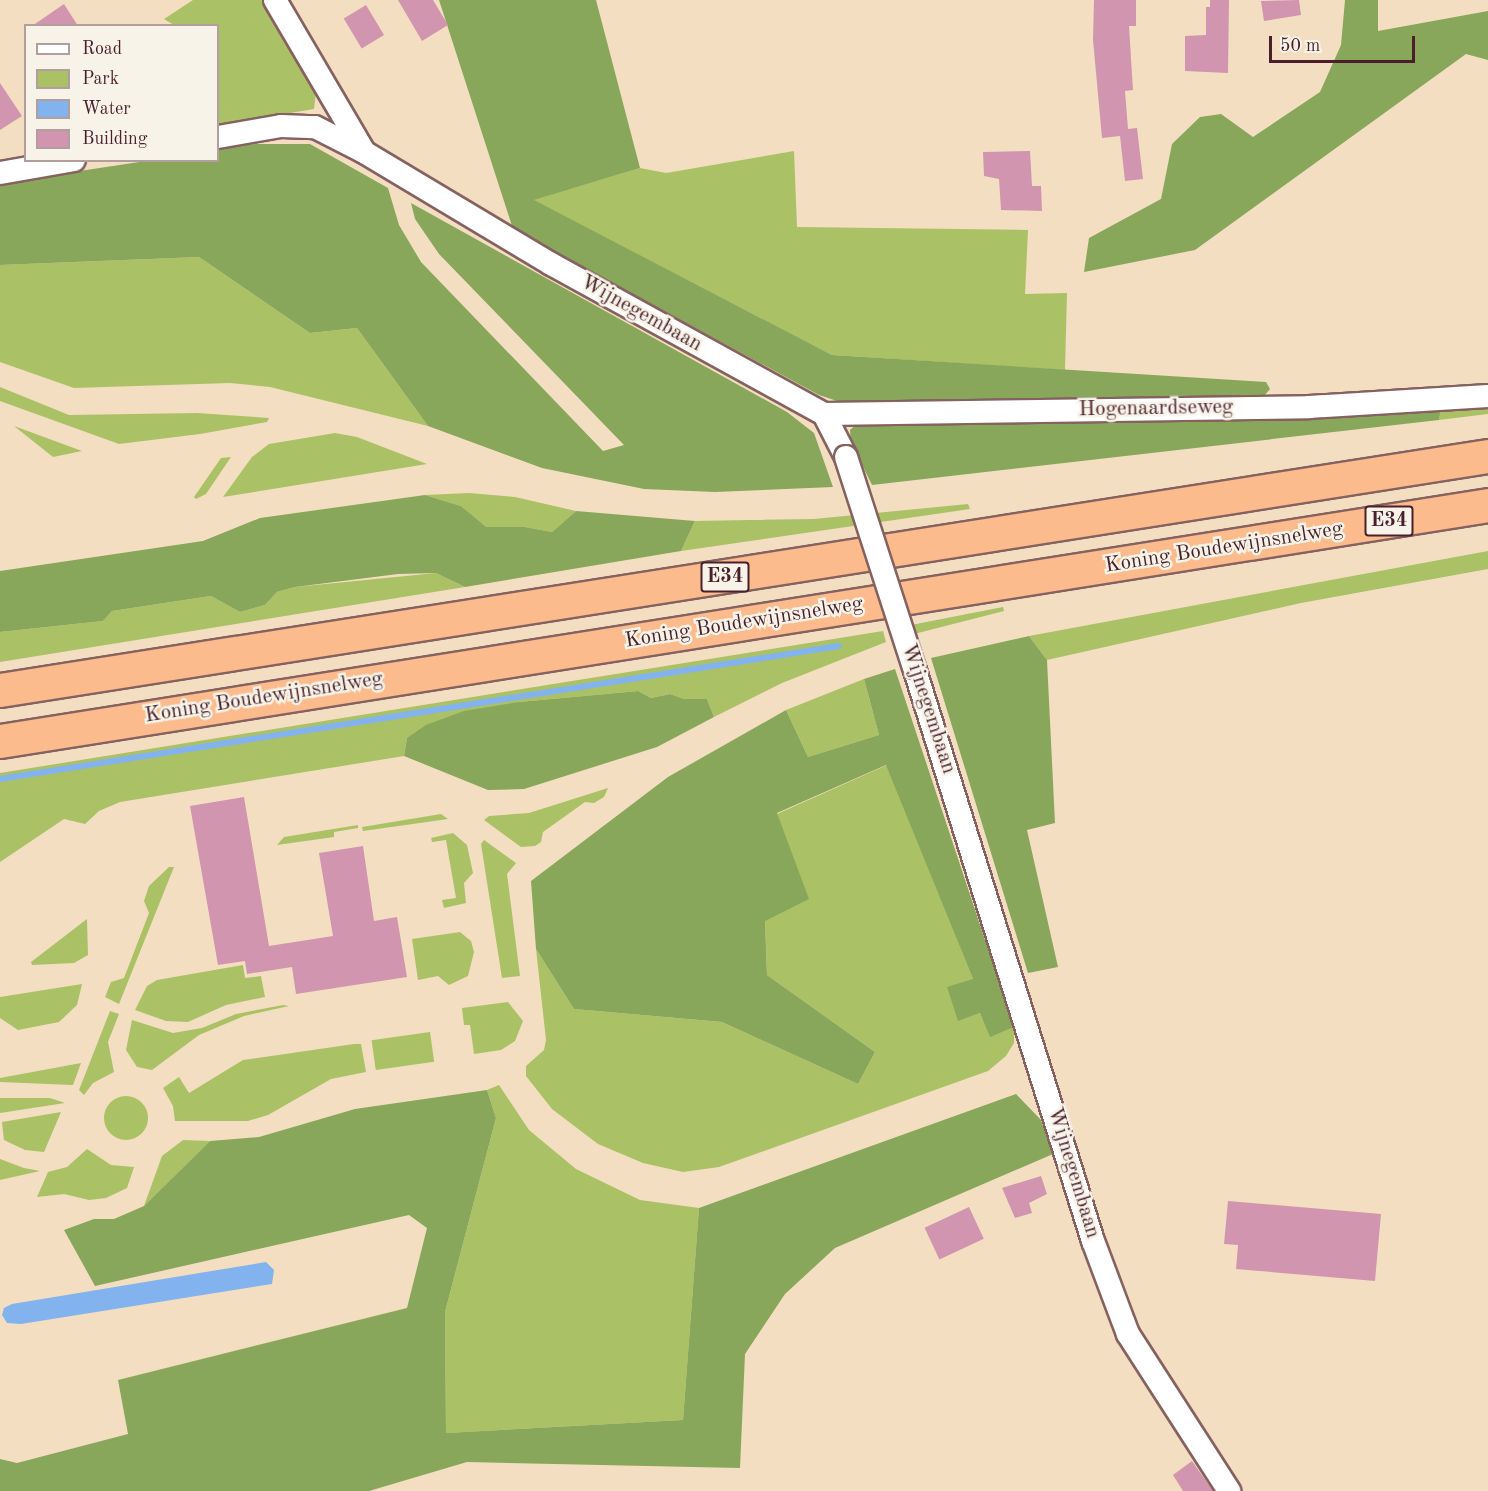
<!DOCTYPE html>
<style>
body{margin:0}
#map{position:relative;width:1488px;height:1491px;overflow:hidden;background:#f3dec2;font-family:"Old Standard TT",serif}
div>[style]{position:absolute}
[style*='--x']{left:calc(var(--x)*1px);top:calc(var(--y)*1px);width:calc(var(--w)*1px);rotate:calc(var(--a)*1deg)}
.green>*{inset:0;background:#abc165;transform-origin:0 0}
.round{border-radius:50%}
.forest>*{inset:0;background:#88a75a}
.water>*{inset:0;background:#83b3ee}
.stream>*{height:6px;margin:-3px;padding:0 3px;transform-origin:3px;border-radius:3px;background:#83b3ee}
.building>*{inset:0;background:#d295af;transform-origin:0 0}
.roads{filter:drop-shadow(2px 0 #856260) drop-shadow(-2px 0 #856260) drop-shadow(0 2px #856260) drop-shadow(0 -2px #856260)}
.street>*{height:22px;margin:-11px;padding:0 11px;transform-origin:11px;border-radius:11px;background:#fff}
.highway>*{height:33px;margin:-16.5px;padding:0 16.5px;transform-origin:16.5px;border-radius:16.5px;background:#fbbb8c}
.bridges{filter:drop-shadow(2px 0 #856260) drop-shadow(-2px 0 #856260) drop-shadow(0 2px #856260) drop-shadow(0 -2px #856260)}
.street-bridge>*{height:22px;margin:-11px;padding:0 11px;transform-origin:11px;border-radius:11px;background:#fff}
span{translate:-50% -50%;white-space:nowrap;text-align:center;line-height:1.15;-webkit-text-stroke:5px #f7f3e8;paint-order:stroke}
.shield-label span{padding:2px 4px;background:#f7f3e8;border:2px solid;border-radius:4px;-webkit-text-stroke-width:0}
.shield-label{font-size:20px;color:#4a1f2b;font-weight:700}
.street-label{font-size:21px;color:#4a1f2b}
.legend{position:absolute;left:24px;top:24px;width:195px;height:138px;box-sizing:border-box;background:#f7f3e8;border:2px solid #b29e9c;margin:0;padding:8px 10px;list-style:none;font-size:18px;color:#4a1f2b}
.legend li{display:flex;align-items:center;gap:12px;height:30px}
.legend b{width:30px;border:2px solid #b29e9c}
.scale{position:absolute;left:1269px;top:36px;width:146px;height:27px;box-sizing:border-box;border:3px solid #4a1f2b;border-top:0;padding-left:8px;font-size:18px;line-height:21px;white-space:nowrap;color:#4a1f2b;-webkit-text-stroke:4px #f7f3e8;paint-order:stroke}
</style>
<div id="map">
<div class="green">
<div style="clip-path:polygon(193px 0,262px 0,316px 92px,314px 109px,218px 125px,218px 26px,174px 25px,164px 19px)"></div>
<div style="clip-path:polygon(794px 151px,797px 227px,1028px 230px,1025px 294px,1067px 293px,1065px 370px,832px 355px,533px 200px,640px 168px,666px 173px)"></div>
<div style="clip-path:polygon(199px 257px,310px 333px,357px 328px,428px 426px,270px 387px,230px 383px,74px 388px,0 362px,0 265px)"></div>
<div style="clip-path:polygon(0 387px,69px 415px,197px 413px,269px 418px,267px 422px,200px 434px,119px 444px,0 401px)"></div>
<div style="clip-path:polygon(1488px 405px,1488px 414px,1439px 420px,1441px 408px)"></div>
<div style="clip-path:polygon(14px 426px,82px 451px,53px 457px)"></div>
<div style="clip-path:polygon(335px 433px,357px 437px,427px 464px,223px 497px,252px 457px,269px 444px)"></div>
<div style="clip-path:polygon(231px 457px,206px 494px,196px 499px,194px 497px,221px 458px)"></div>
<div style="clip-path:polygon(469px 493px,515px 497px,576px 511px,552px 532px,525px 527px,485px 527px,461px 506px,425px 495px)"></div>
<div style="clip-path:polygon(968px 504px,970px 509px,681px 551px,695px 521px,814px 519px)"></div>
<div style="clip-path:polygon(1488px 551px,1488px 569px,1301px 603px,1047px 660px,1029px 636px)"></div>
<div style="clip-path:polygon(436px 573px,465px 587px,0 662px,0 632px,103px 621px,112px 611px,211px 596px,240px 612px,265px 605px,277px 592px,295px 587px)"></div>
<div style="clip-path:polygon(1003px 607px,1004px 611px,914px 634px,911px 625px)"></div>
<div style="clip-path:polygon(883px 631px,886px 642px,782px 683px,714px 717px,707px 699px,684px 699px,670px 694px,651px 698px,638px 691px,519px 702px,407px 738px,404px 756px,120px 802px,99px 811px,85px 824px,64px 819px,0 862px,0 773px)"></div>
<div style="clip-path:polygon(864px 679px,879px 735px,808px 757px,786px 710px)"></div>
<div style="clip-path:polygon(887px 765px,973px 979px,959px 1020px,980px 1013px,991px 1036px,1014px 1027px,1014px 1043px,1006px 1056px,988px 1071px,719px 1167px,683px 1172px,643px 1163px,598px 1144px,552px 1109px,526px 1076px,526px 1066px,544px 1050px,546px 1040px,536px 949px,574px 1009px,722px 1022px,858px 1084px,875px 1052px,767px 975px,765px 920px,808px 899px,777px 814px)"></div>
<div style="clip-path:polygon(608px 788px,604px 797px,594px 803px,585px 802px,543px 832px,541px 842px,535px 846px,521px 847px,484px 820px,489px 816px,529px 813px)"></div>
<div style="clip-path:polygon(441px 814px,448px 819px,363px 831px,362px 827px)"></div>
<div style="clip-path:polygon(358px 825px,358px 828px,334px 832px,334px 837px,277px 845px,284px 837px)"></div>
<div style="clip-path:polygon(453px 833px,467px 845px,473px 873px,464px 883px,466px 903px,444px 908px,442px 900px,456px 898px,446px 840px,432px 842px,431px 838px)"></div>
<div style="clip-path:polygon(484px 840px,516px 863px,507px 874px,520px 976px,502px 978px,481px 844px)"></div>
<div style="clip-path:polygon(169px 867px,174px 867px,119px 1004px,105px 997px,111px 982px,124px 978px,149px 913px,144px 901px,149px 886px)"></div>
<div style="clip-path:polygon(87px 919px,88px 955px,74px 963px,32px 965px,31px 962px)"></div>
<div style="clip-path:polygon(460px 932px,471px 941px,474px 952px,468px 976px,449px 985px,438px 976px,418px 980px,412px 939px)"></div>
<div style="clip-path:polygon(243px 965px,245px 978px,261px 976px,265px 997px,226px 1005px,188px 1022px,166px 1021px,135px 1010px,147px 986px,157px 980px)"></div>
<div style="clip-path:polygon(82px 984px,77px 1005px,59px 1022px,18px 1030px,0 1018px,0 997px)"></div>
<div style="clip-path:polygon(508px 1002px,523px 1021px,515px 1041px,501px 1050px,474px 1054px,470px 1025px,464px 1025px,462px 1008px)"></div>
<div style="clip-path:polygon(283px 1005px,289px 1006px,244px 1016px,199px 1035px,152px 1070px,137px 1067px,126px 1050px,132px 1020px,173px 1033px,202px 1028px,236px 1014px)"></div>
<div style="clip-path:polygon(110px 1011px,119px 1014px,108px 1042px,114px 1072px,93px 1083px,84px 1095px,79px 1090px)"></div>
<div style="left:430px;top:1032px;width:30px;height:59px;rotate:82deg"></div>
<div style="clip-path:polygon(354px 1044px,361px 1044px,366px 1072px,331px 1079px,268px 1115px,248px 1121px,175px 1121px,173px 1106px,163px 1088px,179px 1077px,189px 1093px,243px 1060px)"></div>
<div style="clip-path:polygon(81px 1063px,73px 1085px,0 1082px,0 1078px)"></div>
<div style="clip-path:polygon(499px 1085px,529px 1130px,576px 1169px,640px 1200px,699px 1208px,683px 1420px,446px 1433px,445px 1312px,496px 1118px,487px 1090px)"></div>
<div class="round" style="left:104px;top:1096px;width:44px;height:44px"></div>
<div style="clip-path:polygon(0 1098px,50px 1098px,65px 1103px,0 1113px)"></div>
<div style="clip-path:polygon(61px 1112px,44px 1152px,25px 1150px,4px 1140px,2px 1122px)"></div>
<div style="clip-path:polygon(183px 1140px,210px 1141px,144px 1206px,162px 1156px)"></div>
<div style="clip-path:polygon(87px 1149px,111px 1165px,134px 1167px,127px 1188px,106px 1198px,89px 1200px,64px 1194px,37px 1197px,48px 1172px,67px 1167px)"></div>
<div style="clip-path:polygon(0 1159px,24px 1168px,40px 1171px,0 1180px)"></div>
</div>
<div class="forest">
<div style="clip-path:polygon(439px 0,596px 0,640px 168px,534px 200px,832px 355px,1266px 382px,1270px 389px,1264px 396px,1245px 399px,840px 402px,819px 395px,513px 229px)"></div>
<div style="clip-path:polygon(1345px 0,1378px 0,1378px 31px,1488px 11px,1488px 60px,1466px 54px,1195px 250px,1084px 272px,1089px 238px,1161px 199px,1172px 144px,1200px 117px,1221px 114px,1253px 137px,1320px 92px,1341px 45px)"></div>
<div style="clip-path:polygon(255px 144px,310px 144px,388px 188px,399px 225px,421px 262px,603px 451px,624px 445px,439px 254px,415px 219px,411px 203px,787px 412px,814px 433px,833px 487px,715px 492px,644px 489px,542px 468px,428px 426px,357px 328px,310px 333px,199px 257px,0 265px,0 183px,146px 161px,218px 160px,218px 149px)"></div>
<div style="clip-path:polygon(1441px 408px,1439px 420px,872px 485px,851px 442px,850px 430px,857px 424px)"></div>
<div style="clip-path:polygon(425px 495px,461px 506px,486px 527px,525px 527px,552px 532px,576px 511px,695px 521px,681px 551px,465px 587px,436px 573px,398px 574px,295px 587px,277px 592px,265px 605px,240px 612px,211px 596px,112px 611px,103px 621px,0 632px,0 571px,203px 541px,260px 518px)"></div>
<div style="clip-path:polygon(1029px 636px,1047px 660px,1055px 823px,1027px 830px,1058px 967px,1028px 973px,931px 658px)"></div>
<div style="clip-path:polygon(895px 669px,1014px 1027px,990px 1037px,980px 1013px,958px 1021px,947px 987px,973px 979px,886px 765px,777px 813px,809px 899px,765px 921px,767px 975px,875px 1052px,858px 1084px,722px 1022px,574px 1009px,536px 949px,531px 881px,668px 777px,786px 710px,808px 757px,879px 735px,864px 679px)"></div>
<div style="clip-path:polygon(638px 691px,651px 698px,670px 694px,684px 699px,707px 699px,714px 717px,657px 747px,524px 789px,488px 790px,404px 756px,407px 738px,426px 725px,464px 711px,519px 702px)"></div>
<div style="clip-path:polygon(487px 1090px,496px 1118px,445px 1312px,446px 1433px,683px 1420px,699px 1208px,1016px 1094px,1041px 1120px,1053px 1154px,835px 1248px,785px 1294px,745px 1354px,740px 1468px,467px 1462px,369px 1491px,0 1491px,0 1459px,17px 1463px,128px 1434px,118px 1380px,407px 1308px,427px 1228px,409px 1215px,95px 1286px,64px 1230px,94px 1219px,114px 1219px,144px 1206px,210px 1141px,259px 1137px,355px 1109px)"></div>
</div>
<div class="water">
<div style="clip-path:polygon(266px 1262px,274px 1270px,272px 1284px,21px 1324px,7px 1323px,2px 1315px,4px 1308px,12px 1304px)"></div>
</div>
<div class="stream">
<div style="--x:0;--y:779;--w:849;--a:-9.01"></div>
</div>
<div class="building">
<div style="clip-path:polygon(398px 0,433px 0,448px 25px,422px 41px)"></div>
<div style="clip-path:polygon(1094px 0,1136px 0,1136px 26px,1129px 26px,1133px 90px,1125px 91px,1128px 129px,1137px 128px,1143px 179px,1125px 181px,1120px 136px,1102px 138px,1093px 40px)"></div>
<div style="clip-path:polygon(1210px 0,1229px 0,1228px 73px,1185px 71px,1185px 36px,1206px 35px,1206px 7px,1210px 7px)"></div>
<div style="clip-path:polygon(1299px 0,1301px 15px,1264px 21px,1261px 1px)"></div>
<div style="clip-path:polygon(64px 4px,78px 26px,32px 26px)"></div>
<div style="left:366px;top:5px;width:35px;height:26px;rotate:59deg"></div>
<div style="clip-path:polygon(0 83px,22px 116px,0 130px)"></div>
<div style="clip-path:polygon(1030px 151px,1032px 186px,1041px 186px,1042px 211px,1001px 210px,999px 179px,984px 176px,983px 152px)"></div>
<div style="clip-path:polygon(244px 797px,269px 946px,333px 936px,319px 853px,363px 846px,374px 921px,397px 917px,407px 977px,296px 994px,292px 967px,247px 974px,245px 961px,218px 965px,190px 806px)"></div>
<div style="clip-path:polygon(1041px 1176px,1047px 1194px,1029px 1203px,1032px 1213px,1015px 1218px,1002px 1188px)"></div>
<div style="clip-path:polygon(1228px 1201px,1381px 1214px,1375px 1281px,1236px 1269px,1238px 1245px,1224px 1244px)"></div>
<div style="left:969px;top:1207px;width:35px;height:49px;rotate:65deg"></div>
<div style="clip-path:polygon(1192px 1461px,1213px 1491px,1183px 1491px,1173px 1475px)"></div>
</div>
<div class="roads">
<div class="street">
<div style="--x:275;--y:0;--w:176;--a:59.6"></div>
<div style="--x:218;--y:137;--w:64;--a:-9.9"></div>
<div style="--x:281;--y:126;--w:34;--a:2"></div>
<div style="--x:315;--y:127;--w:55;--a:27"></div>
<div style="--x:364;--y:152;--w:218;--a:30.9"></div>
<div style="--x:551;--y:264;--w:311;--a:28.8"></div>
<div style="--x:824;--y:414;--w:48;--a:62.9"></div>
<div style="--x:0;--y:173;--w:75;--a:-10"></div>
<div style="--x:824;--y:414;--w:485;--a:-0.8"></div>
<div style="--x:1309;--y:407;--w:179;--a:-3.5"></div>
<div style="--x:914;--y:667;--w:601;--a:72.68"></div>
<div style="--x:1093;--y:1241;--w:99;--a:69.4"></div>
<div style="--x:1128;--y:1334;--w:187;--a:57.2"></div>
</div>
<div class="highway">
<div style="--x:0;--y:690;--w:1506;--a:-8.94"></div>
<div style="--x:0;--y:741;--w:1507;--a:-9.01"></div>
</div>
</div>
<div class="bridges">
<div class="street-bridge">
<div style="--x:846;--y:457;--w:221;--a:72.1"></div>
</div>
</div>
<div class="shield-label">
<span style="left:1389px;top:521px">E34</span>
<span style="left:725px;top:577px">E34</span>
</div>
<div class="street-label">
<span style="left:641px;top:314px;rotate:29deg">Wijnegembaan</span>
<span style="left:1156px;top:409px;rotate:-1deg">Hogenaardseweg</span>
<span style="left:1224px;top:548px;rotate:-9deg">Koning Boudewijnsnelweg</span>
<span style="left:744px;top:623px;rotate:-9deg">Koning Boudewijnsnelweg</span>
<span style="left:264px;top:698px;rotate:-9deg">Koning Boudewijnsnelweg</span>
<span style="left:928px;top:709px;rotate:72deg">Wijnegembaan</span>
<span style="left:1073px;top:1173px;rotate:73deg">Wijnegembaan</span>
</div>
<ul class="legend">
<li><b style="height:8px;background:#fff"></b>Road</li>
<li><b style="height:16px;background:#abc165"></b>Park</li>
<li><b style="height:16px;background:#83b3ee"></b>Water</li>
<li><b style="height:16px;background:#d295af"></b>Building</li>
</ul>
<div class="scale">50 m</div>
</div>
